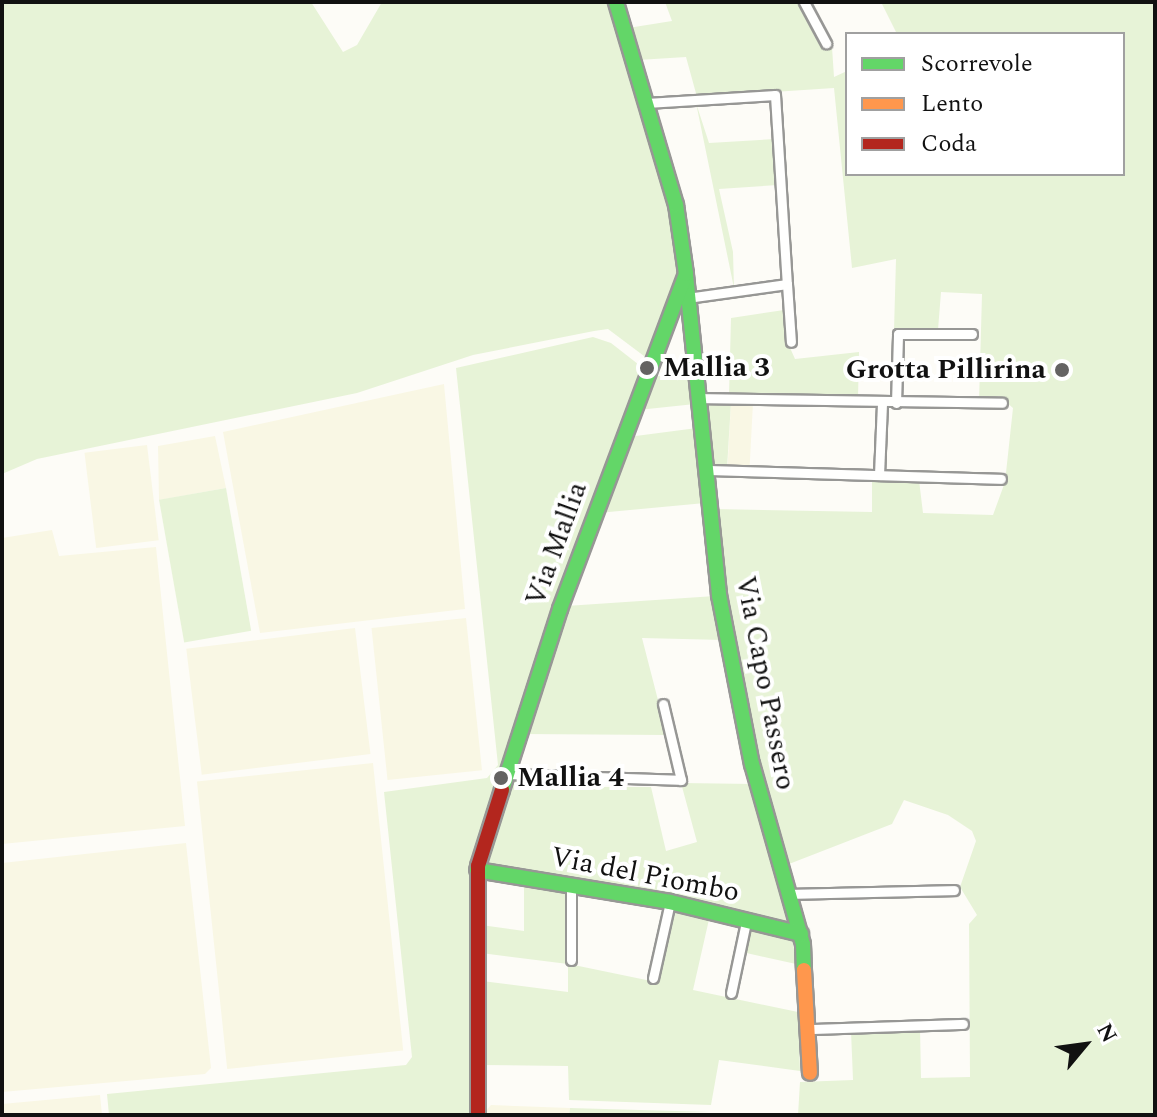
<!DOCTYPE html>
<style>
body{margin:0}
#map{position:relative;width:1157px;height:1117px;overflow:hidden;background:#fdfcf7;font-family:Spectral,serif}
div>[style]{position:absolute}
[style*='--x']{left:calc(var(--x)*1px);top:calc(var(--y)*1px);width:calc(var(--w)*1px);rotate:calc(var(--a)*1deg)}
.farmland>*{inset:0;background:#f9f7e4;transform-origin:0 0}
.green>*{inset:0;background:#e7f3d7;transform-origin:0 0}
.roads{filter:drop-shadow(2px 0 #979795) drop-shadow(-2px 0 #979795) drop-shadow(0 2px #979795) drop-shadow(0 -2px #979795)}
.street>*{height:9px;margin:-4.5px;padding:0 4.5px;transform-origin:4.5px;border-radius:4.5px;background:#fffffe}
.fast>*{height:14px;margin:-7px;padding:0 7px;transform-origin:7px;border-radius:7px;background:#63d668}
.slow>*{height:14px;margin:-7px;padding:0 7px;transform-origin:7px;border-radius:7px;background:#ff974d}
.jam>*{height:14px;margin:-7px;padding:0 7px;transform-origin:7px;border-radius:7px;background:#b3261e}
.dots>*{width:22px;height:22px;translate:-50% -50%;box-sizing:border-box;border:4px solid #fff;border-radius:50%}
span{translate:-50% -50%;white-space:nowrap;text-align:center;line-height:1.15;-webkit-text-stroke:8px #fff;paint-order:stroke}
.poi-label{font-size:28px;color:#111;font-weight:700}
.left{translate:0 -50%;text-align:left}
.right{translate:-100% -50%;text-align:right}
.street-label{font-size:28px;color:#111}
.frame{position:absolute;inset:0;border:4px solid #111;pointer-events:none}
.legend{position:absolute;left:845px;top:32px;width:280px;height:144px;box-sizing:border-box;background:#fff;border:2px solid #a0a0a0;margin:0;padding:10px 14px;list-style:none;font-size:24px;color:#111}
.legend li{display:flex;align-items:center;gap:16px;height:40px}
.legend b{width:40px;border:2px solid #a0a0a0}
.north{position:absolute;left:1045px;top:1005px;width:80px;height:80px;-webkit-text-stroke:6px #fff;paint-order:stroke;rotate:61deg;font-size:22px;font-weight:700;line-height:32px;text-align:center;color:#111}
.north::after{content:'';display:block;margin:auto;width:28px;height:36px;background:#111;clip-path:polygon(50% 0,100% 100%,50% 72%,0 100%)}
</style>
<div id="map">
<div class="farmland">
<div style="clip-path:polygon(444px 384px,465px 609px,260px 633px,223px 432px)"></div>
<div style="left:731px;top:402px;width:22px;height:66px;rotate:3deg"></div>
<div style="clip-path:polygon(215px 436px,226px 488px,159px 500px,158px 446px)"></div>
<div style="left:147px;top:445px;width:96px;height:63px;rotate:83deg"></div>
<div style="clip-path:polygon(52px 530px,59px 556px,156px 547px,185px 826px,2px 844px,2px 538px)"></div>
<div style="left:466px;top:618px;width:153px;height:95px;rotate:84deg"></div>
<div style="left:355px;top:628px;width:127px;height:170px;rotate:83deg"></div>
<div style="left:373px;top:763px;width:289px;height:177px;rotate:84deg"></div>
<div style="clip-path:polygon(186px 843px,211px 1068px,205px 1074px,2px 1092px,2px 863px)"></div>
<div style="clip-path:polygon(100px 1095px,102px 1115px,2px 1115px,2px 1104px)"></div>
<div style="clip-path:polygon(491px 1105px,570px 1108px,569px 1115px,482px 1115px)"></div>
</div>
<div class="green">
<div style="clip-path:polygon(2px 2px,311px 2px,343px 52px,357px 45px,382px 2px,612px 2px,675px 219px,681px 274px,648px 359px,608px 329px,594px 331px,473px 355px,357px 393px,37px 459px,2px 474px)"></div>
<div style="clip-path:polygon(665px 2px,802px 2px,823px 44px,832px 47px,834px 77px,847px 71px,847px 174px,1123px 174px,1123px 34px,897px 34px,881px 2px,1155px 2px,1153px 1115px,798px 1115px,800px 1082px,853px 1080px,851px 1031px,920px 1028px,921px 1078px,970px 1077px,969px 924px,977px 915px,960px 887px,976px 841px,972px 831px,948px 815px,904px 800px,892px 824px,789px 864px,780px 862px,725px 601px,713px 509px,872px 512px,872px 479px,919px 480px,923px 513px,993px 515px,1005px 482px,1013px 408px,999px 396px,979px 402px,982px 294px,941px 292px,938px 330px,894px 330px,896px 259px,852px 268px,834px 88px,697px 97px,686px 57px,638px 60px,628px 28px,672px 21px)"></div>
<div style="clip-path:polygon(696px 103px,709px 143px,775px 139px,778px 185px,719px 189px,733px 252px,734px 288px)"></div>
<div style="clip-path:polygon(784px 310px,787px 341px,795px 359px,859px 352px,858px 398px,729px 395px,731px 318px)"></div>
<div style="clip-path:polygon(593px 337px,611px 343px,643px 368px,478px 850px,474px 1115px,109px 1115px,107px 1094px,406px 1065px,412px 1057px,384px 792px,487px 778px,498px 765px,456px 368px)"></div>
<div style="clip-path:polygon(691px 373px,695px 404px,638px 410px,650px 377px)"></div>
<div style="clip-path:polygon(707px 402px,731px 402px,727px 468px,708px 466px)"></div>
<div style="clip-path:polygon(697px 428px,705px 503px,598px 513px,628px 437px)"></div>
<div style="left:226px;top:488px;width:145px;height:68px;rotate:80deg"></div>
<div style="clip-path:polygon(715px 596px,724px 640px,642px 638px,667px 735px,522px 734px,566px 606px)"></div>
<div style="clip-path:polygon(506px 778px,579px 780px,580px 787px,651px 787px,666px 851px,697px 842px,681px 783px,754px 784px,791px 927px,482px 867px)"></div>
<div style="clip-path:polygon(524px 880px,568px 890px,569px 964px,656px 982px,671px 909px,710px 915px,693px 990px,798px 1012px,800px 1071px,719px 1060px,711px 1105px,569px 1100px,568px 1066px,482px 1065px,482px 981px,568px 992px,568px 964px,481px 953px,481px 925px,524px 931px)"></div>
<div style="clip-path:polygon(748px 925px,792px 935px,796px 964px,742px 952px)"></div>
<div style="clip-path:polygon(570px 1108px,710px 1112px,569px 1115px)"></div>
</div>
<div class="roads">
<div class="street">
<div style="--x:804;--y:2;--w:47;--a:61.8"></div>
<div style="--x:647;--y:103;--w:128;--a:-3.6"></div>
<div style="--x:775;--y:95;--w:189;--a:86.4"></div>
<div style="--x:787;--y:284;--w:101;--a:172"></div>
<div style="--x:787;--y:284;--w:58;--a:86.1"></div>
<div style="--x:698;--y:398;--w:304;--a:0.9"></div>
<div style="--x:896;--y:403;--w:69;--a:-88.3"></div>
<div style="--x:898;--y:334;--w:74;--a:0"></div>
<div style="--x:705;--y:470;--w:296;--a:1.7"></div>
<div style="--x:879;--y:475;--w:72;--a:-87.6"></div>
<div style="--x:504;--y:774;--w:177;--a:1.9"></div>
<div style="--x:681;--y:780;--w:78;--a:-103.3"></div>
<div style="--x:571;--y:884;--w:76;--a:90"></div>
<div style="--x:791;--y:894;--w:163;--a:-1.4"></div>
<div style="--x:653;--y:978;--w:78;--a:-77.4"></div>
<div style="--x:731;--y:993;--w:73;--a:-78.1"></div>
<div style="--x:810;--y:1029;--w:153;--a:-1.9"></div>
</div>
<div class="fast">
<div style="--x:686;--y:275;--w:322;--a:84.1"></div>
<div style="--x:719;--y:595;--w:172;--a:79"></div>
<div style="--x:752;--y:764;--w:187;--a:74.2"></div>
<div style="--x:803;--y:944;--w:26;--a:88"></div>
<div style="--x:502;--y:790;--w:190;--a:-72.2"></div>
<div style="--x:560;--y:609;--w:358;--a:-69.4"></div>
<div style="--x:686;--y:274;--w:70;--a:-98.2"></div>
<div style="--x:676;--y:205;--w:212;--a:-106.5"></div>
<div style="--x:477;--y:870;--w:196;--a:9.4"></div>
<div style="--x:670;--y:902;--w:135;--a:13.7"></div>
</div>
<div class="slow">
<div style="--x:804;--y:970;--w:103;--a:86.7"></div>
</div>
<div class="jam">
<div style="--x:478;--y:1115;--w:249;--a:-90"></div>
<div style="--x:478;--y:866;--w:80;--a:-72.5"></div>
</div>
</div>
<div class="dots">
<div style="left:647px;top:368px;background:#646362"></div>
<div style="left:1062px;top:370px;background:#646362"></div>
<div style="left:501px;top:778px;background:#646362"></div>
</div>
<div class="poi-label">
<span class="left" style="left:663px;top:368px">Mallia 3</span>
<span class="right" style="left:1046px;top:370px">Grotta Pillirina</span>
<span class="left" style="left:517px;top:778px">Mallia 4</span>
</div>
<div class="street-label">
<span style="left:557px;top:544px;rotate:-70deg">Via Mallia</span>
<span style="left:765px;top:683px;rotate:79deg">Via Capo Passero</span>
<span style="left:645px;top:875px;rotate:11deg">Via del Piombo</span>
</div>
<div class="frame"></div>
<ul class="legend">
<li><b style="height:10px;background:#63d668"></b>Scorrevole</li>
<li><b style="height:10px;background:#ff974d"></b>Lento</li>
<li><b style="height:10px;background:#b3261e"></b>Coda</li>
</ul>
<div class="north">N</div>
</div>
